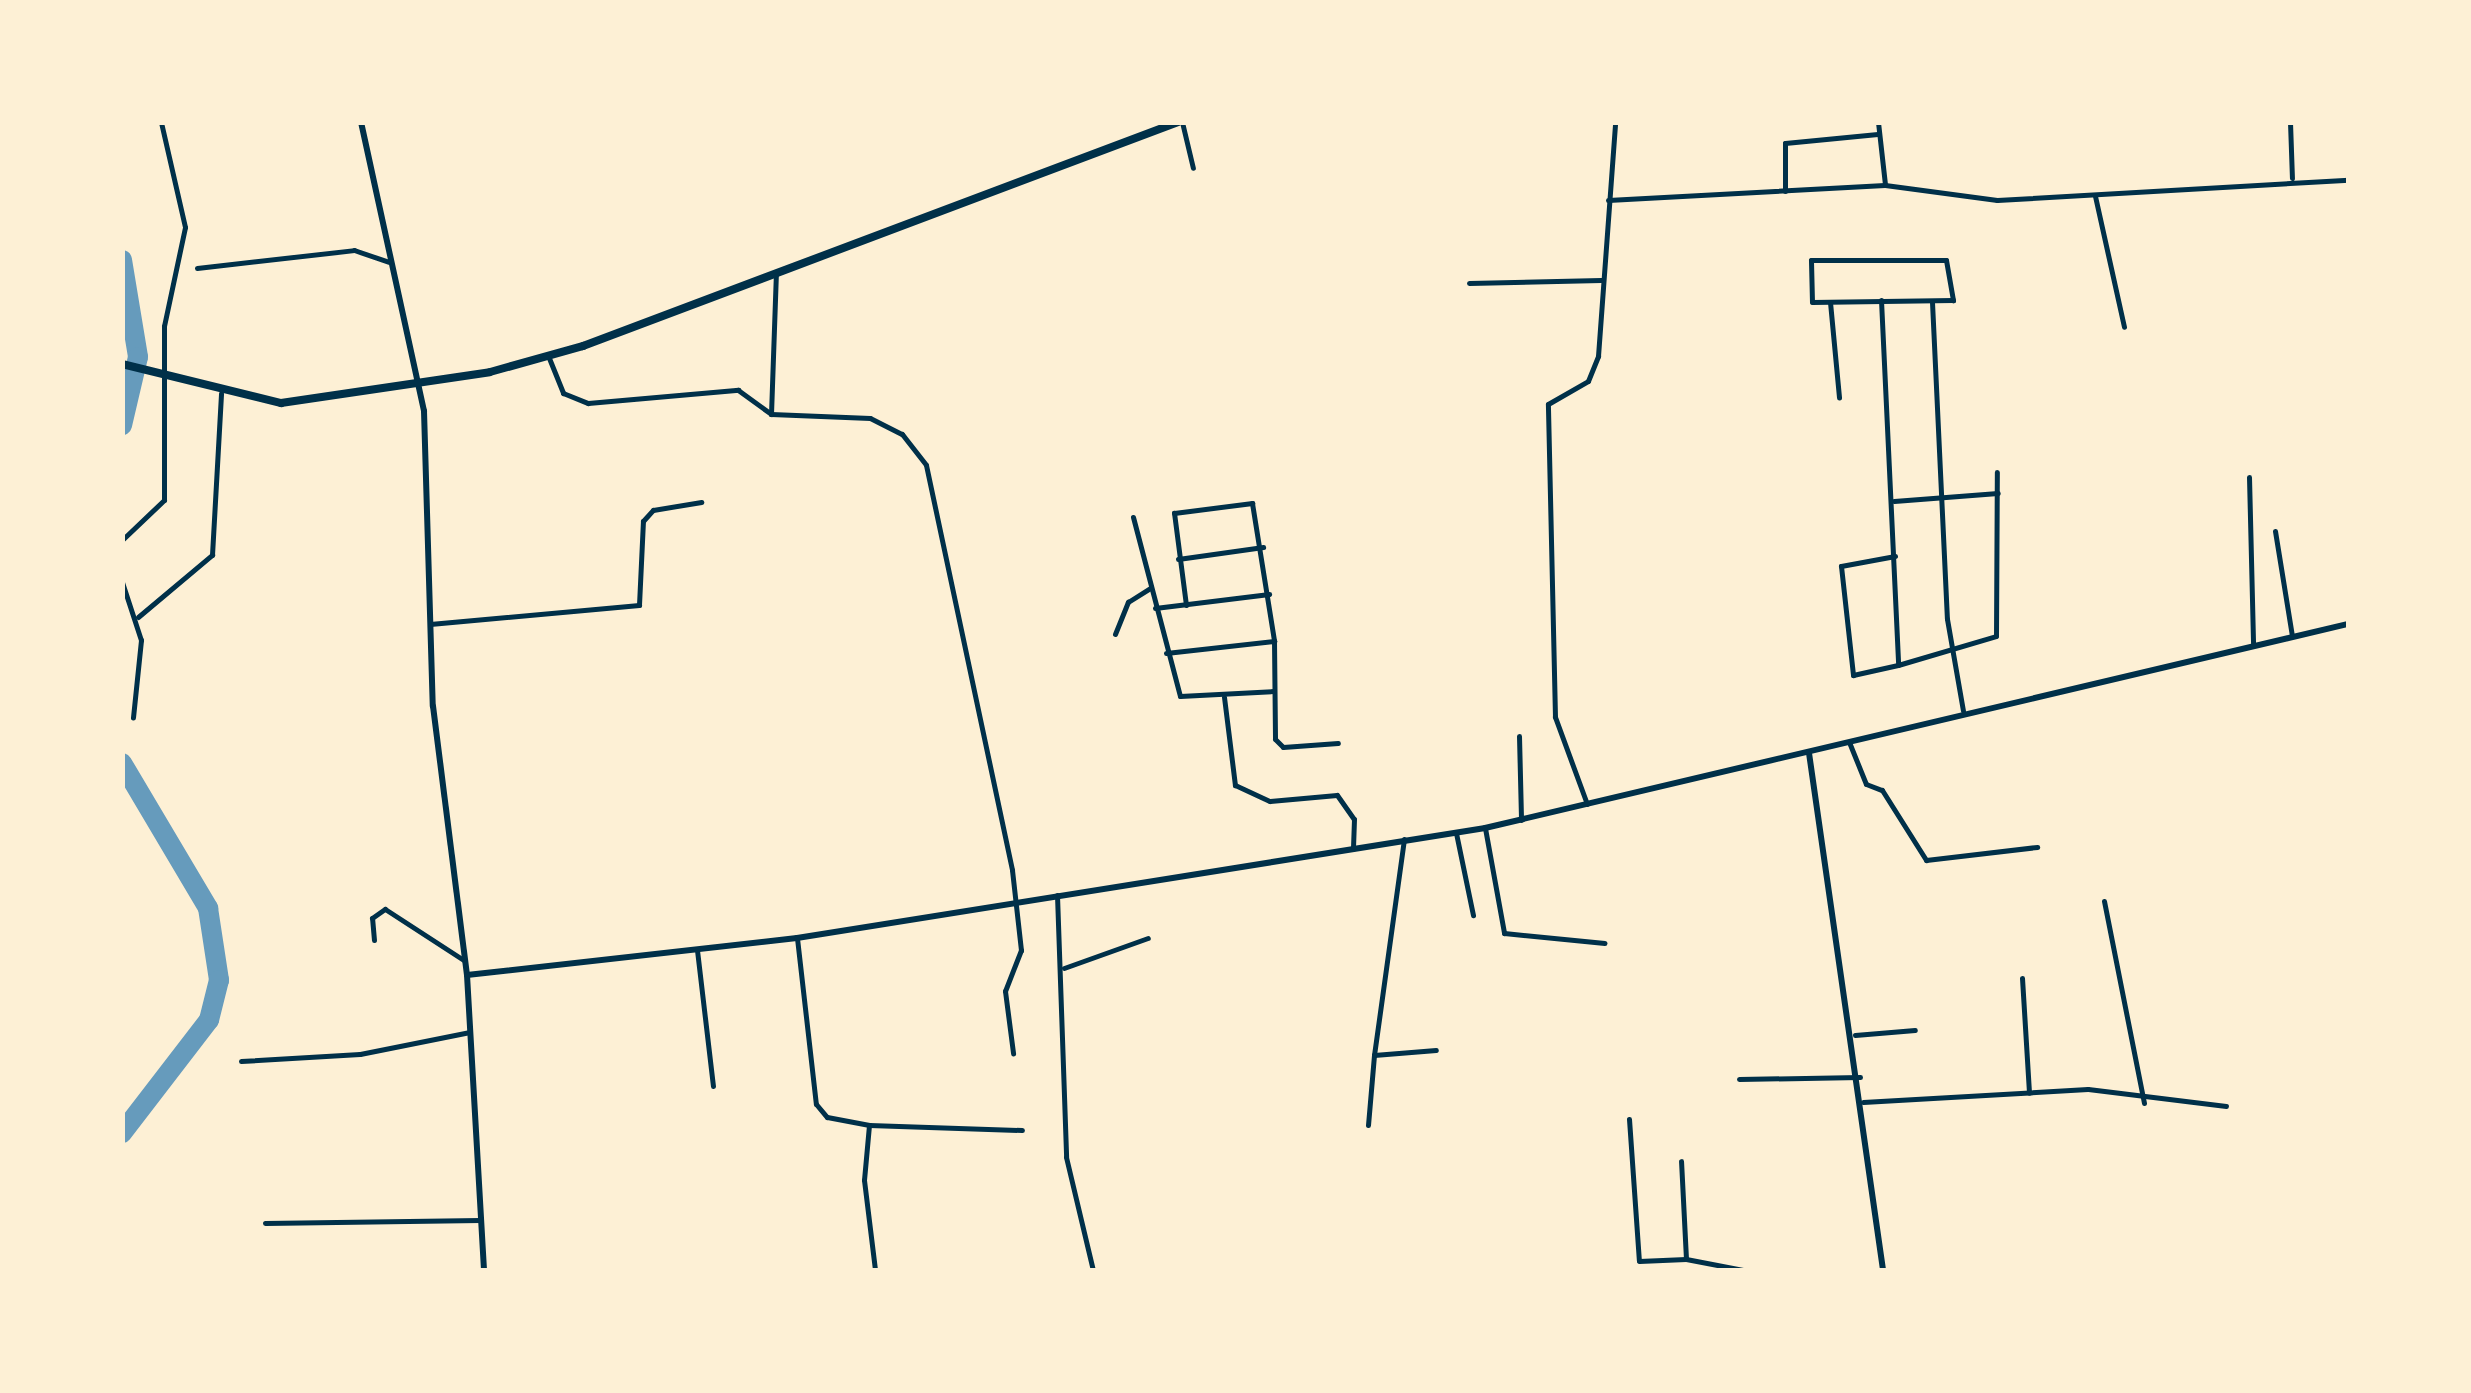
<!DOCTYPE html>
<style>
body{margin:0}
#map{position:relative;width:2471px;height:1393px;overflow:hidden;background:#fdf0d5;font-family:"Times New Roman",serif}
div>[style]{position:absolute}
[style*='--x']{left:calc(var(--x)*1px);top:calc(var(--y)*1px);width:calc(var(--w)*1px);rotate:calc(var(--a)*1deg)}
.river>*{height:20px;margin:-10px;padding:0 10px;transform-origin:10px;border-radius:10px;background:#669bbc}
.minor>*{height:5px;margin:-2.5px;padding:0 2.5px;transform-origin:2.5px;border-radius:2.5px;background:#003049}
.tertiary>*{height:6px;margin:-3px;padding:0 3px;transform-origin:3px;border-radius:3px;background:#003049}
.secondary>*{height:6px;margin:-3px;padding:0 3px;transform-origin:3px;border-radius:3px;background:#003049}
.trunk>*{height:8px;margin:-4px;padding:0 4px;transform-origin:4px;border-radius:4px;background:#003049}
span{translate:-50% -50%;white-space:nowrap;text-align:center;line-height:1.15;-webkit-text-stroke:10px #fdf0d5;paint-order:stroke}
.frame{position:absolute;inset:0;border:125px solid #fdf0d5;pointer-events:none}
</style>
<div id="map">
<div class="river">
<div style="--x:122;--y:260;--w:98;--a:80.6"></div>
<div style="--x:138;--y:357;--w:70;--a:103.2"></div>
<div style="--x:122;--y:763;--w:169;--a:59.3"></div>
<div style="--x:208;--y:908;--w:73;--a:81.3"></div>
<div style="--x:219;--y:980;--w:41;--a:104"></div>
<div style="--x:209;--y:1020;--w:143;--a:127.6"></div>
</div>
<div class="minor">
<div style="--x:1182;--y:122;--w:47;--a:76.6"></div>
<div style="--x:1878;--y:122;--w:62;--a:83.6"></div>
<div style="--x:2290;--y:122;--w:56;--a:88"></div>
<div style="--x:1785;--y:191;--w:48;--a:-90"></div>
<div style="--x:1785;--y:143;--w:93;--a:-5.5"></div>
<div style="--x:2095;--y:196;--w:134;--a:77.5"></div>
<div style="--x:1608;--y:200;--w:277;--a:-3.1"></div>
<div style="--x:1885;--y:185;--w:113;--a:7.6"></div>
<div style="--x:1997;--y:200;--w:352;--a:-3.3"></div>
<div style="--x:1811;--y:260;--w:135;--a:0"></div>
<div style="--x:1946;--y:260;--w:41;--a:80.1"></div>
<div style="--x:1953;--y:300;--w:141;--a:179.2"></div>
<div style="--x:1812;--y:302;--w:42;--a:-91.4"></div>
<div style="--x:197;--y:268;--w:158;--a:-6.5"></div>
<div style="--x:354;--y:250;--w:36;--a:19"></div>
<div style="--x:1469;--y:283;--w:132;--a:-1.3"></div>
<div style="--x:1881;--y:300;--w:365;--a:87.3"></div>
<div style="--x:1898;--y:665;--w:102;--a:-16.5"></div>
<div style="--x:1996;--y:636;--w:164;--a:-89.7"></div>
<div style="--x:1830;--y:302;--w:96;--a:84.6"></div>
<div style="--x:1932;--y:302;--w:317;--a:87.3"></div>
<div style="--x:1947;--y:619;--w:93;--a:80.1"></div>
<div style="--x:549;--y:358;--w:38;--a:68"></div>
<div style="--x:563;--y:393;--w:27;--a:22"></div>
<div style="--x:588;--y:403;--w:151;--a:-5"></div>
<div style="--x:738;--y:390;--w:41;--a:36"></div>
<div style="--x:771;--y:414;--w:99;--a:2.3"></div>
<div style="--x:870;--y:418;--w:36;--a:27"></div>
<div style="--x:902;--y:434;--w:39;--a:52"></div>
<div style="--x:926;--y:465;--w:414;--a:78"></div>
<div style="--x:1012;--y:870;--w:81;--a:83.6"></div>
<div style="--x:1021;--y:950;--w:44;--a:111.3"></div>
<div style="--x:1005;--y:991;--w:63;--a:82.6"></div>
<div style="--x:771;--y:414;--w:141;--a:-88"></div>
<div style="--x:2249;--y:477;--w:168;--a:88.6"></div>
<div style="--x:1894;--y:501;--w:104;--a:-4.4"></div>
<div style="--x:1133;--y:517;--w:185;--a:75.3"></div>
<div style="--x:1180;--y:696;--w:94;--a:-3"></div>
<div style="--x:2275;--y:531;--w:106;--a:80.8"></div>
<div style="--x:122;--y:540;--w:58;--a:-43.6"></div>
<div style="--x:164;--y:500;--w:174;--a:-90"></div>
<div style="--x:164;--y:326;--w:101;--a:-78"></div>
<div style="--x:185;--y:227;--w:108;--a:-102.9"></div>
<div style="--x:1895;--y:556;--w:55;--a:169.5"></div>
<div style="--x:1841;--y:566;--w:110;--a:83.7"></div>
<div style="--x:1853;--y:675;--w:46;--a:-12.5"></div>
<div style="--x:1178;--y:559;--w:86;--a:-8"></div>
<div style="--x:122;--y:582;--w:61;--a:71.9"></div>
<div style="--x:141;--y:640;--w:78;--a:95.9"></div>
<div style="--x:1186;--y:605;--w:93;--a:-97.4"></div>
<div style="--x:1174;--y:513;--w:79;--a:-7.3"></div>
<div style="--x:1252;--y:503;--w:140;--a:80.9"></div>
<div style="--x:1274;--y:641;--w:98;--a:89.4"></div>
<div style="--x:1275;--y:739;--w:11;--a:45"></div>
<div style="--x:1283;--y:747;--w:55;--a:-4.2"></div>
<div style="--x:1155;--y:608;--w:115;--a:-7"></div>
<div style="--x:138;--y:617;--w:97;--a:-40"></div>
<div style="--x:212;--y:555;--w:162;--a:-86.8"></div>
<div style="--x:430;--y:624;--w:210;--a:-5.2"></div>
<div style="--x:639;--y:605;--w:84;--a:-87.3"></div>
<div style="--x:643;--y:521;--w:15;--a:-48"></div>
<div style="--x:653;--y:510;--w:49;--a:-9.5"></div>
<div style="--x:1115;--y:634;--w:35;--a:-68"></div>
<div style="--x:1128;--y:602;--w:26;--a:-32"></div>
<div style="--x:1166;--y:653;--w:109;--a:-6.3"></div>
<div style="--x:1224;--y:697;--w:89;--a:82.9"></div>
<div style="--x:1235;--y:785;--w:38;--a:25"></div>
<div style="--x:1270;--y:801;--w:67;--a:-5.1"></div>
<div style="--x:1337;--y:795;--w:29;--a:55"></div>
<div style="--x:1354;--y:819;--w:30;--a:92"></div>
<div style="--x:1519;--y:736;--w:84;--a:88.6"></div>
<div style="--x:1849;--y:742;--w:45;--a:68"></div>
<div style="--x:1866;--y:784;--w:17;--a:21"></div>
<div style="--x:1882;--y:790;--w:83;--a:57.8"></div>
<div style="--x:1926;--y:860;--w:112;--a:-6.7"></div>
<div style="--x:1587;--y:804;--w:93;--a:-110.2"></div>
<div style="--x:1555;--y:717;--w:313;--a:-91.3"></div>
<div style="--x:1548;--y:404;--w:46;--a:-29.9"></div>
<div style="--x:1588;--y:381;--w:27;--a:-68"></div>
<div style="--x:1598;--y:356;--w:235;--a:-85.8"></div>
<div style="--x:1485;--y:828;--w:107;--a:79.7"></div>
<div style="--x:1504;--y:933;--w:101;--a:5.7"></div>
<div style="--x:1456;--y:833;--w:84;--a:78.3"></div>
<div style="--x:1404;--y:839;--w:218;--a:97.9"></div>
<div style="--x:1374;--y:1055;--w:62;--a:-4.6"></div>
<div style="--x:1057;--y:895;--w:262;--a:88"></div>
<div style="--x:1066;--y:1157;--w:116;--a:76.6"></div>
<div style="--x:2104;--y:901;--w:206;--a:78.8"></div>
<div style="--x:797;--y:938;--w:167;--a:83.5"></div>
<div style="--x:816;--y:1104;--w:17;--a:50"></div>
<div style="--x:827;--y:1117;--w:43;--a:10.8"></div>
<div style="--x:869;--y:1125;--w:55;--a:95.2"></div>
<div style="--x:864;--y:1180;--w:91;--a:83"></div>
<div style="--x:374;--y:940;--w:22;--a:-95"></div>
<div style="--x:372;--y:918;--w:16;--a:-35"></div>
<div style="--x:385;--y:909;--w:95;--a:33"></div>
<div style="--x:697;--y:950;--w:137;--a:83.3"></div>
<div style="--x:1064;--y:968;--w:89;--a:-19.7"></div>
<div style="--x:2022;--y:978;--w:115;--a:86.5"></div>
<div style="--x:1855;--y:1035;--w:60;--a:-4.8"></div>
<div style="--x:241;--y:1061;--w:119;--a:-3.4"></div>
<div style="--x:360;--y:1054;--w:112;--a:-11.3"></div>
<div style="--x:1739;--y:1079;--w:121;--a:-0.9"></div>
<div style="--x:1863;--y:1102;--w:225;--a:-3.3"></div>
<div style="--x:2088;--y:1089;--w:139;--a:7"></div>
<div style="--x:1629;--y:1119;--w:142;--a:86"></div>
<div style="--x:1639;--y:1261;--w:47;--a:-2.4"></div>
<div style="--x:1686;--y:1259;--w:98;--a:-92.9"></div>
<div style="--x:869;--y:1125;--w:153;--a:1.9"></div>
<div style="--x:1368;--y:1125;--w:70;--a:-85.1"></div>
<div style="--x:265;--y:1223;--w:215;--a:-0.8"></div>
<div style="--x:1686;--y:1259;--w:58;--a:10.9"></div>
</div>
<div class="tertiary">
<div style="--x:1809;--y:753;--w:522;--a:81.85"></div>
<div style="--x:467;--y:975;--w:332;--a:-6.4"></div>
<div style="--x:797;--y:938;--w:697;--a:-9.08"></div>
<div style="--x:1485;--y:828;--w:887;--a:-13.3"></div>
</div>
<div class="secondary">
<div style="--x:361;--y:122;--w:296;--a:77.7"></div>
<div style="--x:424;--y:411;--w:295;--a:88.3"></div>
<div style="--x:433;--y:706;--w:271;--a:82.8"></div>
<div style="--x:467;--y:975;--w:295;--a:86.7"></div>
</div>
<div class="trunk">
<div style="--x:122;--y:364;--w:164;--a:13.8"></div>
<div style="--x:281;--y:403;--w:211;--a:-8.4"></div>
<div style="--x:490;--y:372;--w:97;--a:-15.6"></div>
<div style="--x:583;--y:346;--w:636;--a:-20.63"></div>
</div>
<div class="frame"></div>
</div>
